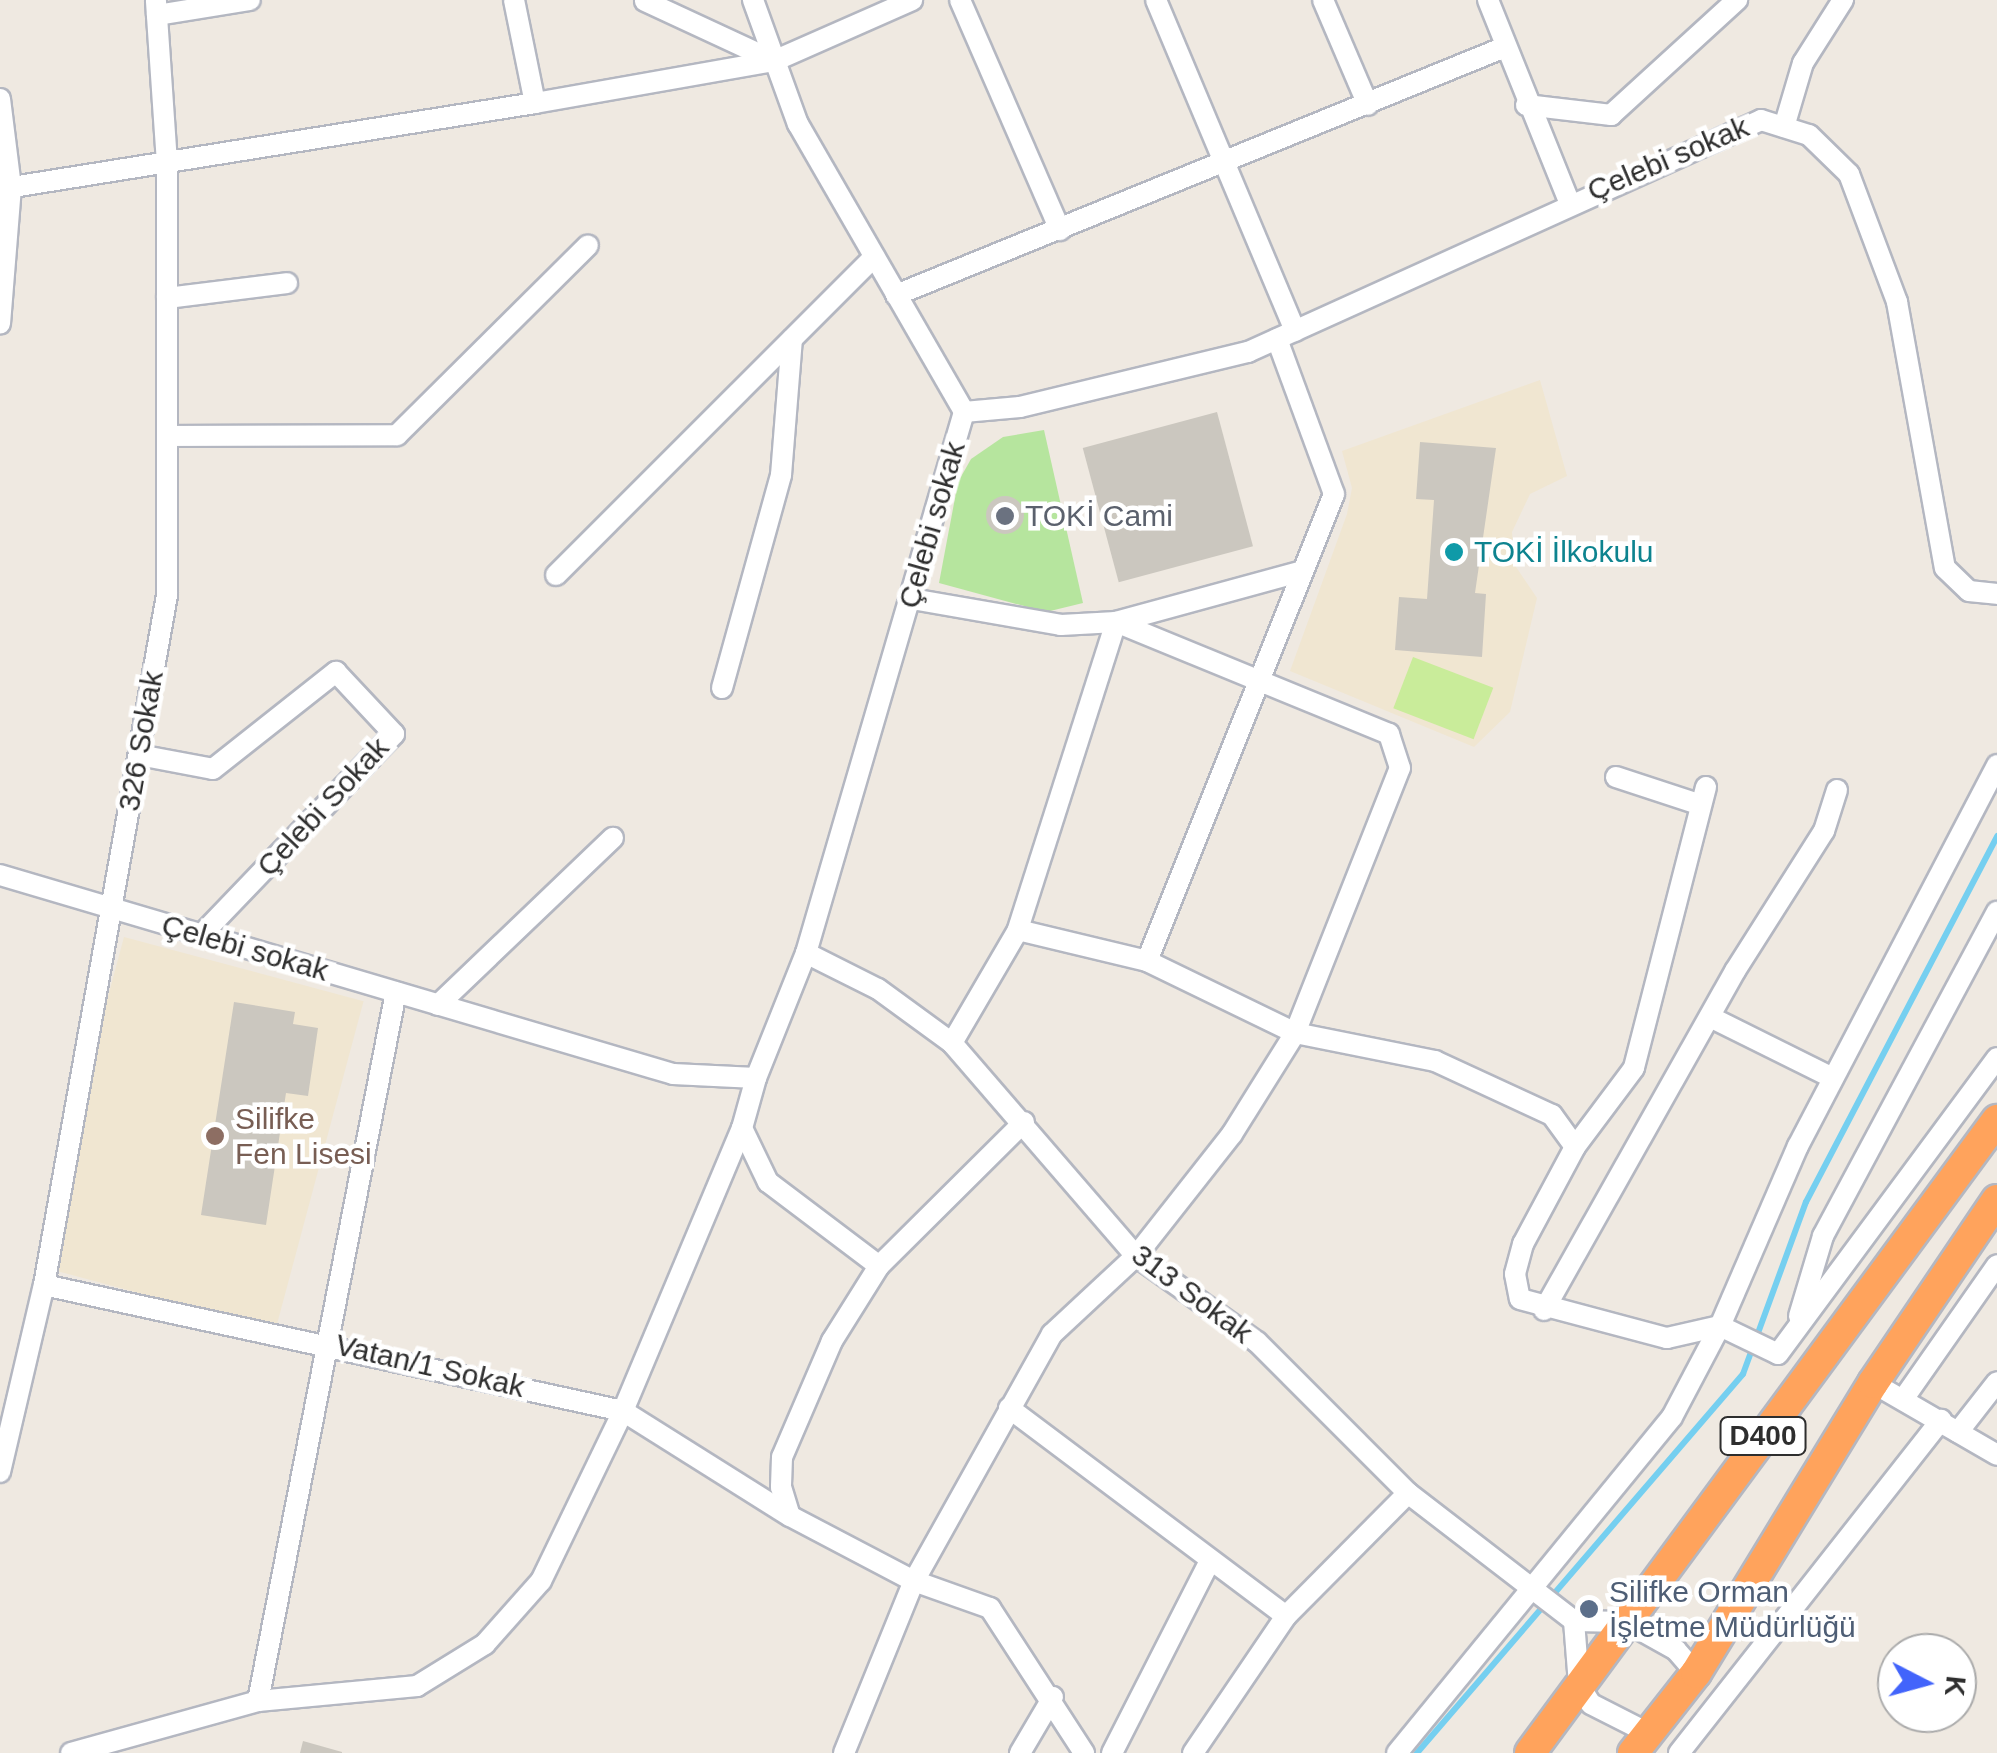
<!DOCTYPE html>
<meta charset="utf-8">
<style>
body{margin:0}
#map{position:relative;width:1997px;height:1753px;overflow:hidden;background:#efe9e1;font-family:Arial,sans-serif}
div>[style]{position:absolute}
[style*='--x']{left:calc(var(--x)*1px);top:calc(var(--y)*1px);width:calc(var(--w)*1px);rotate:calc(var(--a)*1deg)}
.education>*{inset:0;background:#f0e6d1;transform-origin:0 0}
.green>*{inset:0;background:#b6e59e}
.pitch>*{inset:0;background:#c9ec9a;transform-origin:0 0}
.stream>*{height:6px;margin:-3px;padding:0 3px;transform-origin:3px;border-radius:3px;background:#75cff0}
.building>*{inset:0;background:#cbc7bf;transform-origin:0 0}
.round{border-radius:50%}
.roads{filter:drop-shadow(2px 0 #b4b7c1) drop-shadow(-2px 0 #b4b7c1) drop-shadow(0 2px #b4b7c1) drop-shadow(0 -2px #b4b7c1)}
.minor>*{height:20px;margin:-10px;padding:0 10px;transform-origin:10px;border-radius:10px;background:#fff}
.highway>*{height:30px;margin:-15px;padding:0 15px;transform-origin:15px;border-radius:15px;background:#ffa35c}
.dots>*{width:28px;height:28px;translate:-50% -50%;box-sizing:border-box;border:5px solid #fff;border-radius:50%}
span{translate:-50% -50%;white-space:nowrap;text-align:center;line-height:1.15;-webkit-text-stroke:9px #fff;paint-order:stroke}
.shield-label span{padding:2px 8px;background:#fff;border:2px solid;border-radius:8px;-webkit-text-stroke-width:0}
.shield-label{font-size:28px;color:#2e2e2e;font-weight:700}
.street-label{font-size:30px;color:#2e2e2e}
.worship-label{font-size:30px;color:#5b616d}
.left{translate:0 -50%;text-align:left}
.culture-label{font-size:30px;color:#0d838f}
.education-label{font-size:30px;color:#785e54}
.service-label{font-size:30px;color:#4e5e75}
.north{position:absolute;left:1877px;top:1633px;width:100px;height:100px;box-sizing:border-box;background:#fff;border:2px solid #ababab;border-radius:50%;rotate:96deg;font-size:28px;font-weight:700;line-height:40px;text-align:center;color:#2e2e2e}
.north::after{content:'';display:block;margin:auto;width:35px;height:45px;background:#4264fb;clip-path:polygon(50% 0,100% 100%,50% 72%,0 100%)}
</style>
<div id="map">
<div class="education">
<div style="clip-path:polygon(1540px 380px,1567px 476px,1530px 494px,1512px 532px,1514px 564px,1537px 598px,1510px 712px,1474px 747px,1290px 671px,1347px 514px,1352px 488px,1342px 451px)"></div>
<div style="left:124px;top:937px;width:248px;height:340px;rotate:15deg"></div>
</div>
<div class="green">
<div style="clip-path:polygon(1044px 430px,1083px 603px,1046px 612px,939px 583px,958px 482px,971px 459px,1003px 437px)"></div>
</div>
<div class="pitch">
<div style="left:1413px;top:657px;width:86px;height:55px;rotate:21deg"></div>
</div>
<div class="stream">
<div style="--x:1417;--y:1753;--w:500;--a:-49.3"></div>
<div style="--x:1743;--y:1374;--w:183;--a:-69.9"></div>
<div style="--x:1806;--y:1202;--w:413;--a:-62.4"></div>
</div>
<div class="building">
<div style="left:1217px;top:412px;width:139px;height:139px;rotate:75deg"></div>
<div style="clip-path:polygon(1420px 442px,1496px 448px,1475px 593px,1486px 594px,1482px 657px,1395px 650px,1399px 597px,1427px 599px,1434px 500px,1416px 499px)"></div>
<div class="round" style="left:986px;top:496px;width:38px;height:38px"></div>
<div style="clip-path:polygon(234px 1002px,295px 1012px,293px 1024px,318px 1028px,308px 1096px,286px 1093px,266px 1225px,201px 1215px)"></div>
<div style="clip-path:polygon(303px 1741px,342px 1752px,342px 1753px,300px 1753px)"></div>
</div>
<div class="roads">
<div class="minor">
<div style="--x:514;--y:0;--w:105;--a:78.5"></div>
<div style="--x:535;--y:103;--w:243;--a:-10"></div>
<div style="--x:774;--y:61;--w:151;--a:-23.8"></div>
<div style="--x:753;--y:0;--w:132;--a:70.1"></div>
<div style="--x:798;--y:124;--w:332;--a:60"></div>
<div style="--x:960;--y:0;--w:251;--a:66.5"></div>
<div style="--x:1156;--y:0;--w:359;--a:67.2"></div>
<div style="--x:1323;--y:0;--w:114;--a:66.8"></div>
<div style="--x:1488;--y:0;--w:217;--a:68.1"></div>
<div style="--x:645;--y:1;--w:142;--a:24.9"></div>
<div style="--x:157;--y:15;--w:94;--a:-9.2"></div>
<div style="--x:0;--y:99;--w:89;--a:82.9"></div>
<div style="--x:11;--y:187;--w:137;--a:94.6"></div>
<div style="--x:1526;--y:105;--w:86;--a:6.7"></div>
<div style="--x:1611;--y:115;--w:171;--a:-42.4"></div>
<div style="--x:1784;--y:127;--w:67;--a:-73.5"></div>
<div style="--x:1803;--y:63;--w:75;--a:-57.6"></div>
<div style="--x:0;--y:189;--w:542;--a:-9.13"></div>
<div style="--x:896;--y:295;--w:658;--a:-22.16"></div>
<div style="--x:167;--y:298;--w:121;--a:-7.1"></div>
<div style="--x:167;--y:436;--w:230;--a:-0.2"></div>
<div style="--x:397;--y:435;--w:269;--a:-44.8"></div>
<div style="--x:556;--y:575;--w:450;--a:-45"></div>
<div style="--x:912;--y:599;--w:151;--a:9.9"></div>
<div style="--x:1061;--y:625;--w:55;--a:-3.1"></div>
<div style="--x:1116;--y:622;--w:194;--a:-15.3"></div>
<div style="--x:722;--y:688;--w:221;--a:-74.5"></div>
<div style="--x:781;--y:475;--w:136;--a:-85.4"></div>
<div style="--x:139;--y:755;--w:75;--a:10.7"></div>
<div style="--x:213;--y:769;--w:157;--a:-38.3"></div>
<div style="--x:336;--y:672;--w:85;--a:46.9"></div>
<div style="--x:394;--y:734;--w:279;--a:133.8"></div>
<div style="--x:1616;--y:777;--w:89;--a:18.2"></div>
<div style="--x:1706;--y:787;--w:290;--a:104.4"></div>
<div style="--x:1634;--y:1068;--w:99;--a:126.8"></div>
<div style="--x:1575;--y:1147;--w:110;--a:118.2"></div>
<div style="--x:1523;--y:1244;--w:31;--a:105"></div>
<div style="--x:1515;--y:1274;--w:25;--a:79"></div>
<div style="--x:1520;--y:1299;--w:152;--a:14.9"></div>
<div style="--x:1667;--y:1338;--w:54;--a:-12.8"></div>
<div style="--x:1720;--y:1326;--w:64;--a:25.8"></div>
<div style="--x:1778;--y:1354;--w:368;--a:-53.5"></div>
<div style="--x:0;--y:875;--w:702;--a:16.47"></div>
<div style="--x:673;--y:1074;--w:83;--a:2.8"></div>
<div style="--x:756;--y:1078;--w:135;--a:-68.2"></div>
<div style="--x:806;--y:953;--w:564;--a:-73.72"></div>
<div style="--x:964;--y:412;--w:56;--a:-5.1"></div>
<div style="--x:1020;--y:407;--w:235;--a:-13.6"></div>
<div style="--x:1248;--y:352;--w:563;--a:-24.33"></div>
<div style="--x:1761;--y:120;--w:50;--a:17.4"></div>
<div style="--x:1809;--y:135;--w:56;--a:44.3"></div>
<div style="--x:1849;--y:174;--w:137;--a:69.4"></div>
<div style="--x:1897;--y:302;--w:270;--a:79.8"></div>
<div style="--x:1945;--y:568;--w:33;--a:44"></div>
<div style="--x:1969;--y:591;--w:28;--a:6"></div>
<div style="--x:806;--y:953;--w:80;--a:26.6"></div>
<div style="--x:878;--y:989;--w:92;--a:36.1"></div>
<div style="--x:952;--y:1043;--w:281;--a:49.2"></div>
<div style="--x:1136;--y:1256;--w:148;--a:35.4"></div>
<div style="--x:1257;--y:1342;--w:214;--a:45"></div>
<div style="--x:1408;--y:1493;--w:210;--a:37.6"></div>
<div style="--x:1574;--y:1621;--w:52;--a:1.1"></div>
<div style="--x:1626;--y:1622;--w:57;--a:29.2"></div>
<div style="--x:1676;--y:1650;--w:30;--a:49"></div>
<div style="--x:1147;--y:961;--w:503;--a:-68.18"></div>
<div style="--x:1334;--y:494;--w:165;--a:-110.2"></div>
<div style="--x:438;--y:1005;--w:242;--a:-43.7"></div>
<div style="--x:1710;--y:1017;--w:137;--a:26.4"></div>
<div style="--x:952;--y:1043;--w:131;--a:-59.7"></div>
<div style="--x:1018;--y:930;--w:133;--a:13.5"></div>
<div style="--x:1147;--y:961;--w:165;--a:25.9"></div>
<div style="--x:1295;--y:1033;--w:143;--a:11.3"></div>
<div style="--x:1435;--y:1061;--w:129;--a:24.8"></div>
<div style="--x:1552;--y:1115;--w:39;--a:54"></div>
<div style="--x:756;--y:1078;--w:52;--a:105.6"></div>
<div style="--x:742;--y:1128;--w:60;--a:64.3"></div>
<div style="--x:768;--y:1182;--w:139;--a:37.1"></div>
<div style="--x:1024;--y:1122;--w:204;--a:135.2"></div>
<div style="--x:879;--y:1266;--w:89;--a:122.1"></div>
<div style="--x:832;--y:1341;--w:126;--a:113.3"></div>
<div style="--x:782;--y:1457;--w:30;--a:92"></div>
<div style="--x:781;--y:1487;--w:30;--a:73"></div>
<div style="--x:790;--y:1516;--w:140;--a:27.7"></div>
<div style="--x:914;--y:1581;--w:81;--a:19.6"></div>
<div style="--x:990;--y:1608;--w:173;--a:57"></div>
<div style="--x:44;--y:1285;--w:593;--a:12.28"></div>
<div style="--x:623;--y:1411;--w:197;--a:32.2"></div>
<div style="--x:1544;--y:1310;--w:389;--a:-60.6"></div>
<div style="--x:1735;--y:971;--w:166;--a:-57.6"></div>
<div style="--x:1824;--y:831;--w:43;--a:-72.4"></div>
<div style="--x:1799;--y:1316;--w:84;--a:-73.3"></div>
<div style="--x:1823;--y:1236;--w:368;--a:-61.8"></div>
<div style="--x:1873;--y:1383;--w:143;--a:30.1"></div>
<div style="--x:1904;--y:1398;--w:162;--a:-55"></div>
<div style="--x:1009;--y:1408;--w:346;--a:36.9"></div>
<div style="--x:1958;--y:1432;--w:63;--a:-52"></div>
<div style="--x:0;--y:1472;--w:192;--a:-76.8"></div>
<div style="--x:44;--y:1285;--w:701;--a:-79.89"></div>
<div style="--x:167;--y:595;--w:432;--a:-90"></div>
<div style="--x:167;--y:163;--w:163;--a:-93.9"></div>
<div style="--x:1574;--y:1621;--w:64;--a:85.5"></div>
<div style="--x:1579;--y:1685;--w:22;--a:58"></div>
<div style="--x:1591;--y:1704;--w:66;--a:27"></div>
<div style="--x:258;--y:1701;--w:160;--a:-5.4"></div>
<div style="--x:417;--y:1686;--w:80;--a:-31.7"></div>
<div style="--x:485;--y:1644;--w:84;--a:-48.4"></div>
<div style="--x:541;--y:1581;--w:189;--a:-64.2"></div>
<div style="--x:623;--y:1411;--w:307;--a:-67.2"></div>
<div style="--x:71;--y:1753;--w:194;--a:-15.5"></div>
<div style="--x:258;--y:1701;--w:722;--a:-78.99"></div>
<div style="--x:844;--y:1753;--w:186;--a:-67.9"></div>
<div style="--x:914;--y:1581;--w:283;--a:-60.8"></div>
<div style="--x:1052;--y:1334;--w:115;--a:-42.9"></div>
<div style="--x:1136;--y:1256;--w:155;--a:-51.8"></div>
<div style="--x:1232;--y:1134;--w:119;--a:-58"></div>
<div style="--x:1295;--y:1033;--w:285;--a:-68.4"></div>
<div style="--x:1400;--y:768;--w:36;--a:-108"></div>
<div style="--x:1389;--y:734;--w:295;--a:-157.7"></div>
<div style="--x:1116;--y:622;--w:323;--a:107.7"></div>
<div style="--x:1020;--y:1753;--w:65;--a:-59.5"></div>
<div style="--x:1112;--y:1753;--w:213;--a:-63"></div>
<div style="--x:1193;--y:1753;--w:166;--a:-55.8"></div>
<div style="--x:1286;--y:1616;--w:173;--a:-45.2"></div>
<div style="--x:1397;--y:1753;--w:434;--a:-50.7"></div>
<div style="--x:1672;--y:1417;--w:103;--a:-62.2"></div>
<div style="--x:1720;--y:1326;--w:196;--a:-66.6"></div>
<div style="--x:1798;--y:1146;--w:430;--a:-62.4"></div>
<div style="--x:1679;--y:1753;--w:424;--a:-51.8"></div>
</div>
<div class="highway">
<div style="--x:1530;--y:1753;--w:787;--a:-53.58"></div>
<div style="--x:1633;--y:1753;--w:102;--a:-51.8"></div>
<div style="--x:1696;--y:1673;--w:340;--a:-58.6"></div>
<div style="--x:1873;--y:1383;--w:221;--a:-55.9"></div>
</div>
</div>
<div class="dots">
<div style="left:1005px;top:516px;background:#6b7280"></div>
<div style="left:1454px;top:552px;background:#0f9aa8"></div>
<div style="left:215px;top:1136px;background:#8d6e63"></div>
<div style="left:1589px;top:1609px;background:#5c6f8a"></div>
</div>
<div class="shield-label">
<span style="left:1763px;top:1436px">D400</span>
</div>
<div class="street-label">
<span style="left:1668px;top:159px;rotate:-23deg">Çelebi sokak</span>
<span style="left:932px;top:525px;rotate:-74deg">Çelebi sokak</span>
<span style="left:141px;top:741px;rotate:-80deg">326 Sokak</span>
<span style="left:323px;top:807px;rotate:-47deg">Çelebi Sokak</span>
<span style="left:245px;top:948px;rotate:16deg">Çelebi sokak</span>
<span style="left:1192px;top:1294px;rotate:37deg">313 Sokak</span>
<span style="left:430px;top:1366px;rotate:13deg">Vatan/1 Sokak</span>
</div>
<div class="worship-label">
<span class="left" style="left:1025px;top:516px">TOKİ Cami</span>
</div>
<div class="culture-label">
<span class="left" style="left:1474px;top:552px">TOKİ İlkokulu</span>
</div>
<div class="education-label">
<span class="left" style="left:235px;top:1136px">Silifke<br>Fen Lisesi</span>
</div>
<div class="service-label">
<span class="left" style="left:1609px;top:1609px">Silifke Orman<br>İşletme Müdürlüğü</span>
</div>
<div class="north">K</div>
</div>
